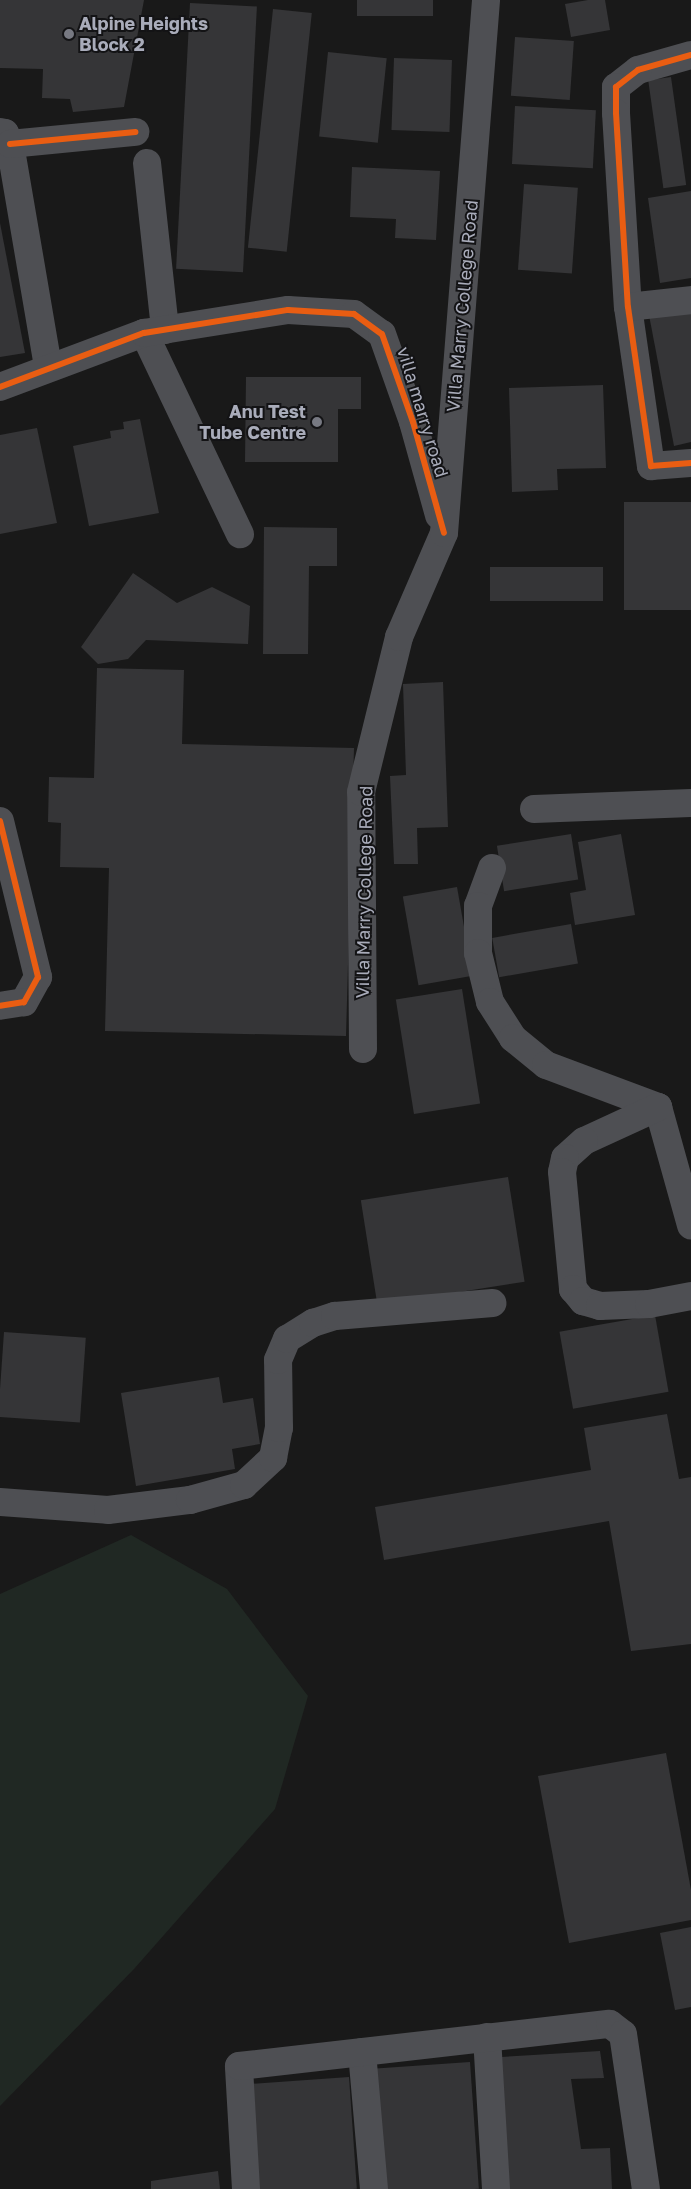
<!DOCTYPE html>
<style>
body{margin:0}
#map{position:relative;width:691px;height:2189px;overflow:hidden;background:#191919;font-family:"Golos Text",sans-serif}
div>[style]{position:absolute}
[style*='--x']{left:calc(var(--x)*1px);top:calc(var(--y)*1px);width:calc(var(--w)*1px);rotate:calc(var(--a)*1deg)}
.green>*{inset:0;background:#202823}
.building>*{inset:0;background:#353537;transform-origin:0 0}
.minor>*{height:28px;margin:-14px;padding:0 14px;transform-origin:14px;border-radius:14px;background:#4e4f53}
.cycleway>*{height:6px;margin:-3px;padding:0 3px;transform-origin:3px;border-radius:3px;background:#e95d12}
.dots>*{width:14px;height:14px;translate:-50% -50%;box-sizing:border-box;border:2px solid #131315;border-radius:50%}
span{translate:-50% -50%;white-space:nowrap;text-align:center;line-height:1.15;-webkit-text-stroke:4px #131315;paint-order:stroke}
.poi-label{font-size:18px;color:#a9acba;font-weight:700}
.left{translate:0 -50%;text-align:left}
.right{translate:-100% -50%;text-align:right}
.street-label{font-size:18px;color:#a9acba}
</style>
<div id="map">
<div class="green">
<div style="clip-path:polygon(131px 1535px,227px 1589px,308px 1696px,275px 1809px,134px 1969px,0 2106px,0 1594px)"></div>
</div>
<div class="building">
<div style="clip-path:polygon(0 0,144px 0,124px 107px,73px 112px,70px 99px,42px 98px,43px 69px,0 68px)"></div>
<div style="left:357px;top:0;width:76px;height:16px"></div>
<div style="clip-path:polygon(588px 0,605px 0,610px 30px,571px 37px,565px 4px)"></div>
<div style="left:190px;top:3px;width:67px;height:266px;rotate:3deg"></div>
<div style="left:273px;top:9px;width:39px;height:240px;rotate:6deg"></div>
<div style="left:515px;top:37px;width:59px;height:59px;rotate:4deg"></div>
<div style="left:328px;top:52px;width:59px;height:85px;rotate:6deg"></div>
<div style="left:394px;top:58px;width:58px;height:72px;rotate:2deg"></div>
<div style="left:671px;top:77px;width:109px;height:23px;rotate:82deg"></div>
<div style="left:515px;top:106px;width:81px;height:58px;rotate:3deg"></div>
<div style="clip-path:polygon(352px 167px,440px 171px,436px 240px,395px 238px,396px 219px,350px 217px)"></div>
<div style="left:524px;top:184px;width:54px;height:86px;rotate:4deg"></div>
<div style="clip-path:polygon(691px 191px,691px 278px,660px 283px,648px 198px)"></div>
<div style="clip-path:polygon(0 223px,25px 353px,0 357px)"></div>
<div style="clip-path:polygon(691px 307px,691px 442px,674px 446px,649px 315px)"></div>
<div style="clip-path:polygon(246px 377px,361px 377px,361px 409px,338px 409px,338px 462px,245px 462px)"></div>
<div style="clip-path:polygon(603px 385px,606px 468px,557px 469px,558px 490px,512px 492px,509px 388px)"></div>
<div style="clip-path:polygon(140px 419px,159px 513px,89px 526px,73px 446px,111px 438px,110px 431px,124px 429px,123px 422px)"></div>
<div style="clip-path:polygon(37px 428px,57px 523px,0 534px,0 435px)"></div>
<div style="left:691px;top:502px;width:108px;height:67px;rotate:90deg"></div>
<div style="clip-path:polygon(264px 527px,337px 528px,337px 566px,309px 566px,308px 654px,263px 654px)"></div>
<div style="left:490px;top:567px;width:113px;height:34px"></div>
<div style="clip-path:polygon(133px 573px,177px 603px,212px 587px,250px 606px,248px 644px,146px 640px,128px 659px,98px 664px,81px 647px)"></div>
<div style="clip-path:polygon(97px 668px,184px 670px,182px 744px,354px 748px,346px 1036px,105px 1031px,109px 868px,60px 867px,61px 823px,48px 822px,49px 777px,94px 778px)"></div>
<div style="clip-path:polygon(443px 682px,448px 827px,417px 828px,418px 864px,394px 864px,390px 776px,406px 775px,403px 684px)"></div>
<div style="left:571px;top:834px;width:46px;height:75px;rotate:81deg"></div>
<div style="clip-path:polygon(621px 834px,635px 915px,575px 925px,570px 893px,586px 890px,578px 842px)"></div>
<div style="left:457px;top:887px;width:90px;height:55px;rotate:80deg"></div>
<div style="left:571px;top:924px;width:40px;height:80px;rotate:80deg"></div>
<div style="left:462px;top:989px;width:116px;height:67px;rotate:81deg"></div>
<div style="left:508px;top:1177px;width:106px;height:149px;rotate:81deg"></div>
<div style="left:655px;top:1315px;width:78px;height:97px;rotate:80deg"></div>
<div style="left:4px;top:1332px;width:82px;height:85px;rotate:4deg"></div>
<div style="clip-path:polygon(219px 1377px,223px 1403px,253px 1398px,260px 1444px,232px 1449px,235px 1469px,136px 1486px,121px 1393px)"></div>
<div style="clip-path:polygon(667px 1414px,679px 1479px,691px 1477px,691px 1644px,631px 1651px,609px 1521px,384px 1560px,375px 1507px,591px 1470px,584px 1428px)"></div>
<div style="clip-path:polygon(666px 1753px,691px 1890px,691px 1920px,569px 1943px,538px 1776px)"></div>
<div style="clip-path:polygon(691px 1927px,691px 2007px,675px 2010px,660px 1933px)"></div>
<div style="clip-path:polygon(600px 2051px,604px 2078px,571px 2079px,581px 2149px,610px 2148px,612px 2189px,508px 2189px,501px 2057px)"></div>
<div style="left:470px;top:2062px;width:127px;height:94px;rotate:86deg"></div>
<div style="left:349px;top:2077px;width:112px;height:98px;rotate:86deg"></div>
<div style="clip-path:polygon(218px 2171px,220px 2189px,151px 2189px,151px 2181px)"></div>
</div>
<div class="minor">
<div style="--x:691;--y:55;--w:55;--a:164.2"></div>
<div style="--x:638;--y:70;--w:28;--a:142"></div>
<div style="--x:616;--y:87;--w:26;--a:90"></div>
<div style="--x:616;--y:113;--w:194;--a:86.5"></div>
<div style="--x:628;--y:307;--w:161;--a:81.8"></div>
<div style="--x:651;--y:466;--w:40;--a:-4.3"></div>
<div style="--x:0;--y:132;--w:5;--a:11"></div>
<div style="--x:5;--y:133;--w:12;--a:66"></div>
<div style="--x:10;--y:144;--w:226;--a:80.3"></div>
<div style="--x:10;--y:144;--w:126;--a:-5.5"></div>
<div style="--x:147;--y:163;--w:168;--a:83.8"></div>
<div style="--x:628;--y:307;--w:63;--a:-6.3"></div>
<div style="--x:144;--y:333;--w:223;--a:64.5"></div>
<div style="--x:0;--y:387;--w:154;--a:-20.6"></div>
<div style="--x:144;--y:333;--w:146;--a:-9.1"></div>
<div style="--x:288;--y:310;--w:66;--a:3.5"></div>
<div style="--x:354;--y:314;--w:34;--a:36"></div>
<div style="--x:382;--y:334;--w:93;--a:70.6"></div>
<div style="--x:413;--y:422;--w:97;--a:74.4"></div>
<div style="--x:534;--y:809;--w:157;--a:-2.2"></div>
<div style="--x:0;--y:821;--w:161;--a:76.3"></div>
<div style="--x:38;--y:977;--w:29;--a:119"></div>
<div style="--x:24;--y:1002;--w:24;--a:171"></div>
<div style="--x:492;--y:868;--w:40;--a:110.2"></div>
<div style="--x:478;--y:906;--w:47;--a:90"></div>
<div style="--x:478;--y:953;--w:50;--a:76.2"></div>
<div style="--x:490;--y:1002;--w:43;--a:57.4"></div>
<div style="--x:513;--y:1038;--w:43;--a:39.3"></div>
<div style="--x:546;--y:1065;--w:120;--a:20.6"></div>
<div style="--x:658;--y:1107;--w:123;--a:74.4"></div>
<div style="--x:363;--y:1049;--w:257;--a:-90.4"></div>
<div style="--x:361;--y:792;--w:160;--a:-76.2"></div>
<div style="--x:399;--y:637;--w:113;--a:-66.6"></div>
<div style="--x:444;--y:533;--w:535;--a:-85.49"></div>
<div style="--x:658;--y:1107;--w:81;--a:155.3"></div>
<div style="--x:584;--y:1141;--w:25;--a:138"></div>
<div style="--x:565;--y:1158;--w:14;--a:102"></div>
<div style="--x:562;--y:1172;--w:118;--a:84.6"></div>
<div style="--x:573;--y:1289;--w:16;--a:50"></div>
<div style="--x:583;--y:1301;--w:18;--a:16"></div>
<div style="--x:600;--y:1306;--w:49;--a:-2.3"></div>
<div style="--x:649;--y:1304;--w:43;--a:-10.8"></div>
<div style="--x:0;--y:1502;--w:108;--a:4.2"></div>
<div style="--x:108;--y:1510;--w:83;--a:-7"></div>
<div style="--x:190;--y:1500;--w:56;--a:-15.5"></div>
<div style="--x:244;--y:1485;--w:40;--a:-43"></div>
<div style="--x:273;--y:1458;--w:31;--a:-79"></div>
<div style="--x:279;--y:1428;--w:68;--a:-90.8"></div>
<div style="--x:278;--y:1360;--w:23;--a:-67"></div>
<div style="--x:287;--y:1339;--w:31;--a:-32"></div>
<div style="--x:313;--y:1323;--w:23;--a:-18"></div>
<div style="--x:335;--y:1316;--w:158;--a:-4.7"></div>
<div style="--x:487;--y:2037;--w:152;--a:86.6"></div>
<div style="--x:362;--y:2052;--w:138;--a:85"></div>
<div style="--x:246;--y:2189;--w:123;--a:-93.3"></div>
<div style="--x:239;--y:2066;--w:373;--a:-6.5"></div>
<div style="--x:610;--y:2024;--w:16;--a:38"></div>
<div style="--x:623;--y:2034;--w:157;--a:81.6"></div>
</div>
<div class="cycleway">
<div style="--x:691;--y:55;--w:55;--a:164.2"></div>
<div style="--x:638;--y:70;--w:28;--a:142"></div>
<div style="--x:616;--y:87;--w:26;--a:90"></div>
<div style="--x:616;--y:113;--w:194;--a:86.5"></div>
<div style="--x:628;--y:307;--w:161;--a:81.8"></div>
<div style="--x:651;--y:466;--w:40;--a:-4.3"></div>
<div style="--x:10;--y:144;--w:126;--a:-5.5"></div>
<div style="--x:0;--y:387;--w:154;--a:-20.6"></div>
<div style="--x:144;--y:333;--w:146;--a:-9.1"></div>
<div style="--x:288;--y:310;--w:66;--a:3.5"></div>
<div style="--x:354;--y:314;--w:34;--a:36"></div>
<div style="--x:382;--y:334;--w:93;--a:70.6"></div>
<div style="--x:413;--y:422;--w:115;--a:74.4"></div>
<div style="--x:0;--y:821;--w:161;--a:76.3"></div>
<div style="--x:38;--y:977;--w:29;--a:119"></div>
<div style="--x:24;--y:1002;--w:24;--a:171"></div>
</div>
<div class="dots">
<div style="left:69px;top:34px;background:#777982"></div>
<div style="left:317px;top:422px;background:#777982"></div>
</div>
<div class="poi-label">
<span class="left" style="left:79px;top:34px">Alpine Heights<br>Block 2</span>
<span class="right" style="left:306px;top:422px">Anu Test<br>Tube Centre</span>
</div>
<div class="street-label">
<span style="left:462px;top:306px;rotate:-85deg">Villa Marry College Road</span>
<span style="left:423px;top:412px;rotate:73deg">villa marry road</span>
<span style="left:364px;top:892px;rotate:-89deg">Villa Marry College Road</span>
</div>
</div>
